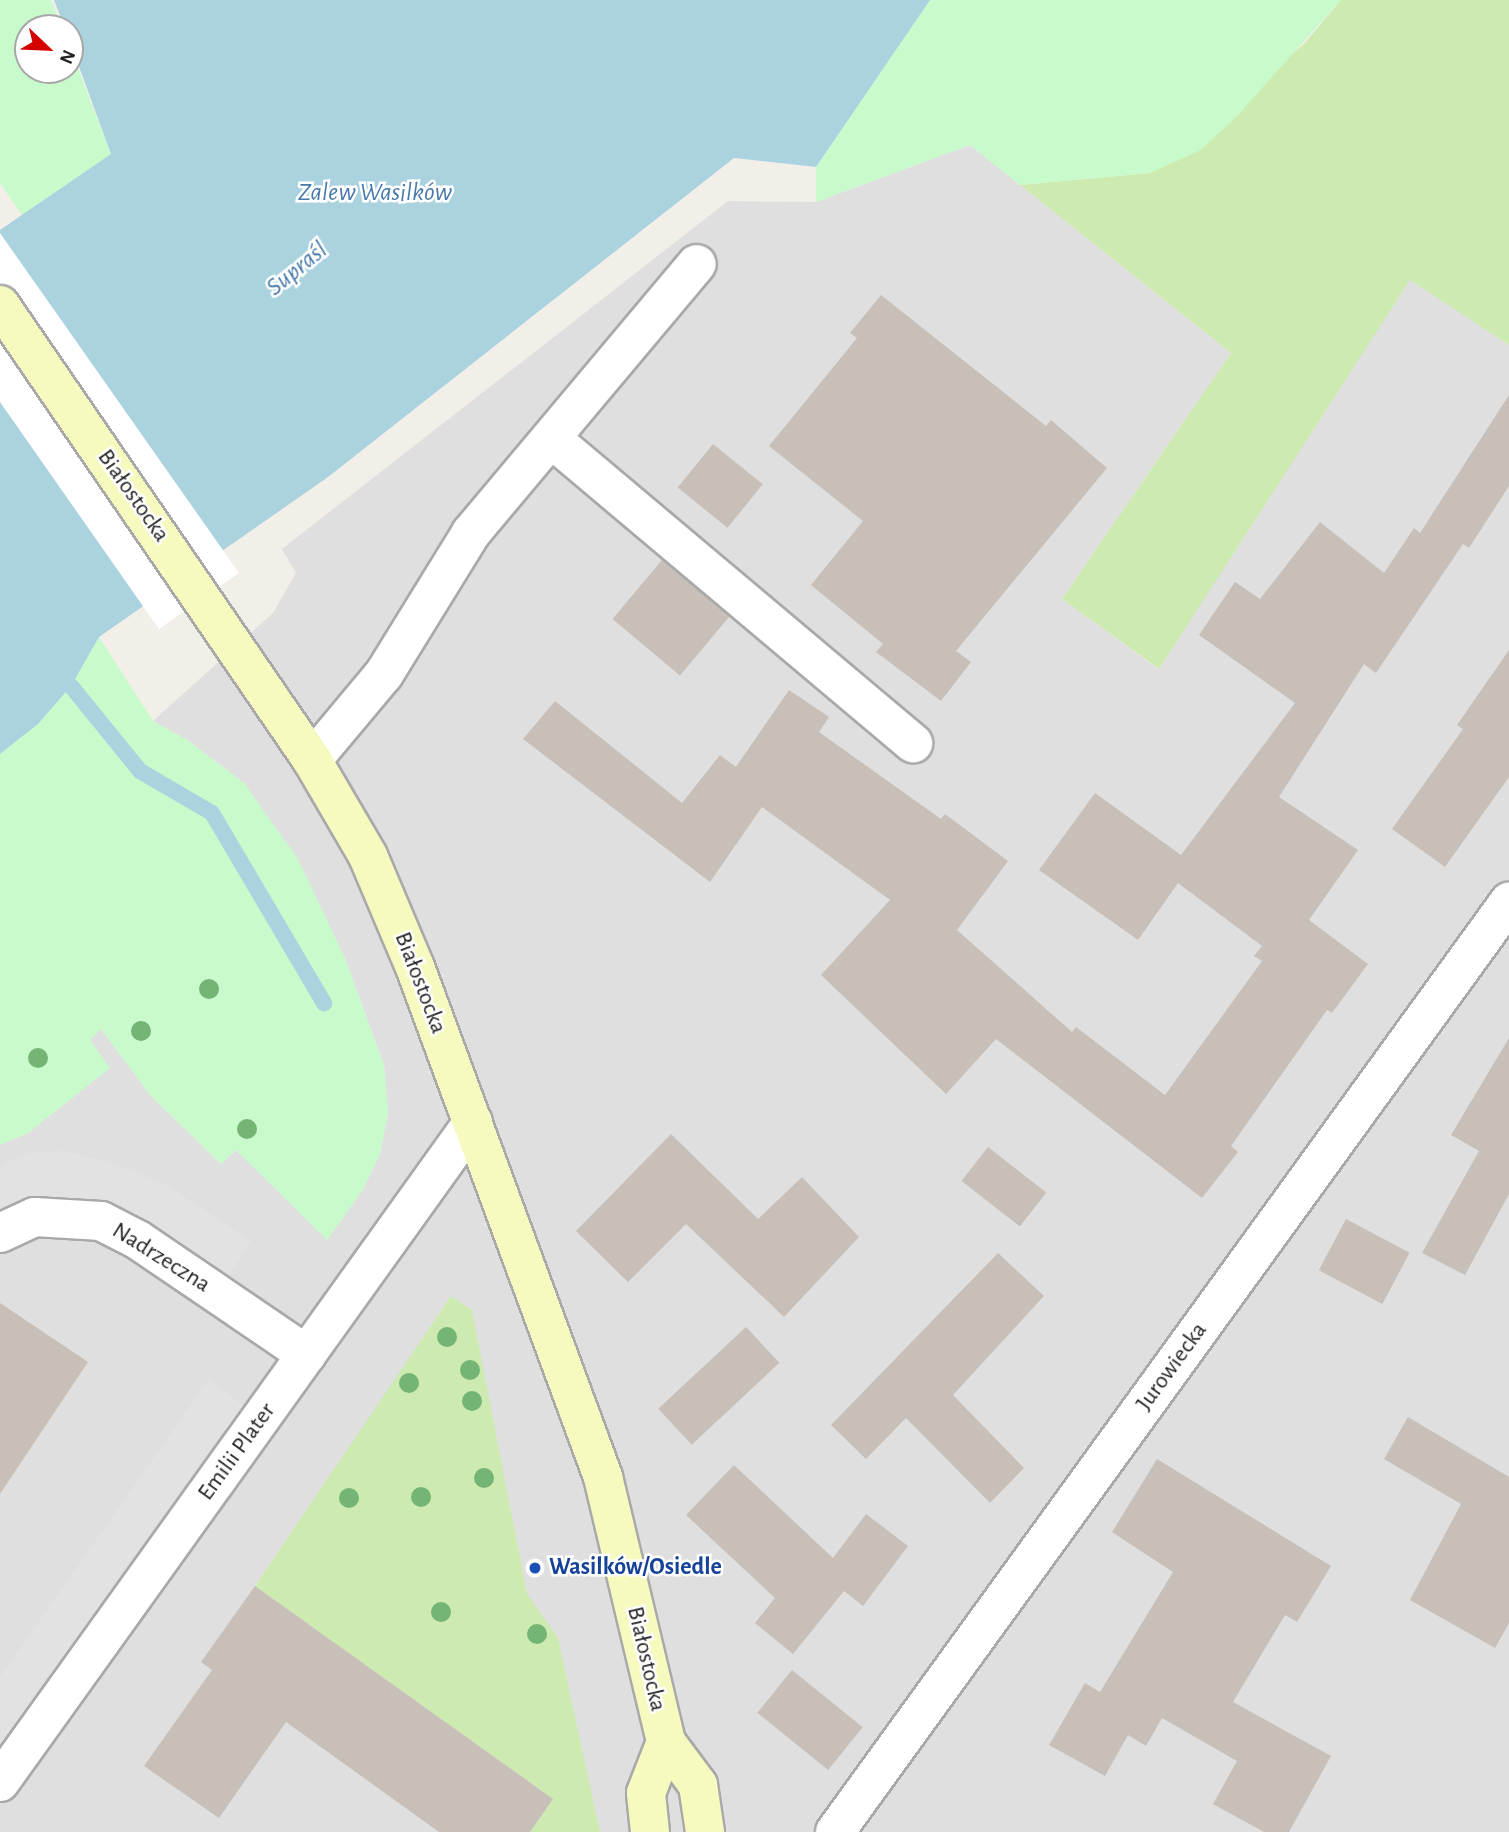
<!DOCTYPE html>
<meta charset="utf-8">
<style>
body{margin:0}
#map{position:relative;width:1509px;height:1832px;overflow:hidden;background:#f2efe9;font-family:"Alegreya Sans",sans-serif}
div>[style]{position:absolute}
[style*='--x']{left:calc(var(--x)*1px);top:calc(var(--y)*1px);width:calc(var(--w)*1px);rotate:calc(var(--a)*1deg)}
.residential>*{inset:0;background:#e0dfdf}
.grass>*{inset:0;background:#cdebb0}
.park>*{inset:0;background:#c8facc}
.parking>*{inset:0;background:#e2e2e2}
.water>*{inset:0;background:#aad3df}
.pier>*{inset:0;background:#fff}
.stream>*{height:16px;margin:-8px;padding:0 8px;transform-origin:8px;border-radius:8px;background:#aad3df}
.building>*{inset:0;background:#c7bfb8;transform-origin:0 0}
.roads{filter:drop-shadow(2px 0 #a9a9a9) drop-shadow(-2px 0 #a9a9a9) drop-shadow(0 2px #a9a9a9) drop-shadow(0 -2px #a9a9a9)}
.minor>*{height:38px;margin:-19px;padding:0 19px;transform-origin:19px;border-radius:19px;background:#fff}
.tertiary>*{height:38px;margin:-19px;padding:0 19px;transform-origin:19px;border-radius:19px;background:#fff}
.secondary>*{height:38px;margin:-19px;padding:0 19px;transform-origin:19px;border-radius:19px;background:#f7fabf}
.trees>*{width:20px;height:20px;margin:-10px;border-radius:50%;background:#74b475}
.dots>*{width:19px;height:19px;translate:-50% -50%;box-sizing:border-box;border:4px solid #fff;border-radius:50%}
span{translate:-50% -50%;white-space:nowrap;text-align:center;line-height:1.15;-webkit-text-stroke:5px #fff;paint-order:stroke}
.street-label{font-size:24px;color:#222}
.transit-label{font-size:24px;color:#164399;font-weight:700}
.left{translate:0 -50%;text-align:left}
.water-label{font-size:26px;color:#4a7aab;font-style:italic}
.north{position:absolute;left:14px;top:14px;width:70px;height:70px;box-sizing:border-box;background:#fff;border:2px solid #a7a7a7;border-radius:50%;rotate:113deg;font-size:19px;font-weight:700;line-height:28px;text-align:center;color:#222}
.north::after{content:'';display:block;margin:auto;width:24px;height:32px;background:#d40000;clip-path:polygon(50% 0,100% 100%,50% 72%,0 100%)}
</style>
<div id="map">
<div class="residential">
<div style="clip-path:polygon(970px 145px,1231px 353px,1062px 599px,1158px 669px,1410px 279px,1509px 345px,1509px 1832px,0 1832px,0 1145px,28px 1133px,109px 1068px,90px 1040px,101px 1029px,150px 1095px,221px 1164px,236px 1150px,327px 1239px,362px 1191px,380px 1154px,388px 1113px,384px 1065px,345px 958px,244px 783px,187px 740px,153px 721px,273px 613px,296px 573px,282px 549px,728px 201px,816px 202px)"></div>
</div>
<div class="grass">
<div style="clip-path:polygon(1341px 0,1509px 0,1509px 345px,1410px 280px,1159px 669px,1062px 599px,1231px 353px,1020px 185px,1150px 173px,1304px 44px)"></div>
<div style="clip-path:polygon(451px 1296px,472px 1310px,527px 1594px,558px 1638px,600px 1832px,530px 1832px,553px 1799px,255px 1586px)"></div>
</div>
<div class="park">
<div style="clip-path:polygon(0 0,51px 0,62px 28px,28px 28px,28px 70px,70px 70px,70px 48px,111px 154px,22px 215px,0 183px)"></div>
<div style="clip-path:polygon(930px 0,1341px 0,1239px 114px,1201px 150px,1150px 173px,1020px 185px,970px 145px,816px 202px,816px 167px)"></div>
<div style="clip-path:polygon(99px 637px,153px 721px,187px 740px,244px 783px,298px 859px,345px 958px,384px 1065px,388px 1113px,380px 1154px,362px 1191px,327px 1240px,236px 1150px,221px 1164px,150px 1095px,101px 1029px,90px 1040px,110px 1068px,28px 1133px,0 1145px,0 754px,38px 724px,71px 686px)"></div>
</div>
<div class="parking">
<div style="clip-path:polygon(63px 1151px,110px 1162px,163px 1183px,251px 1241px,217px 1293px,138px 1240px,0 1233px,0 1166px,25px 1153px)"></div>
<div style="clip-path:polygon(209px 1379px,260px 1419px,0 1782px,0 1677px)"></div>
</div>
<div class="water">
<div style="clip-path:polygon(54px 0,930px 0,816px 167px,734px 158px,328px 477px,99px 637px,71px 686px,38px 724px,0 754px,0 230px,111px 154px,70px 42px,70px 28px,65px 28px)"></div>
</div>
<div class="pier">
<div style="clip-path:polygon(0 233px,239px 573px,159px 629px,0 402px)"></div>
</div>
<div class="stream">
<div style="--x:71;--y:686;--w:109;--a:50.9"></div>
<div style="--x:140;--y:771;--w:83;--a:30.3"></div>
<div style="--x:212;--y:813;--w:221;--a:59.5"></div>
</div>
<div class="building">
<div style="clip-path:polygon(881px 295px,1046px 426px,1051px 420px,1107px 468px,956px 651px,971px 662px,941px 701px,876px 652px,883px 644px,811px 585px,863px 521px,769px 446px,857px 338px,850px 333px)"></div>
<div style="clip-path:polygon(1509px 395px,1509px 486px,1469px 548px,1463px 544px,1376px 673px,1364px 664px,1279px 797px,1358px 850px,1309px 920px,1368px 964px,1332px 1013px,1327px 1010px,1231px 1146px,1238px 1152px,1202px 1198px,996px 1039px,946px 1094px,821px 975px,890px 900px,762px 807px,710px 882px,523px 739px,555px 701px,682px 803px,720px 755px,736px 767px,789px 690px,829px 717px,819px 732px,941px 819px,945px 814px,1008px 861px,957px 930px,1072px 1032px,1076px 1027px,1165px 1095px,1262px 961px,1254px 956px,1262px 946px,1178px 883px,1138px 940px,1039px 870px,1095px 793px,1181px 855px,1295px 703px,1199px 635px,1235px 582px,1260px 599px,1320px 522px,1384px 573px,1414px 528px,1420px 533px)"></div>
<div style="left:713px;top:444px;width:64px;height:56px;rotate:39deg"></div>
<div style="left:662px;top:560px;width:88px;height:77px;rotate:40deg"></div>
<div style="clip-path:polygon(1509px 650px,1509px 777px,1445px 867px,1392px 829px,1463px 729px,1457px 725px)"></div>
<div style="clip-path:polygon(1509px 1038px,1509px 1194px,1465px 1275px,1422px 1253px,1479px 1151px,1451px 1135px)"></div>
<div style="clip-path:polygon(671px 1134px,758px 1219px,802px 1177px,859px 1237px,784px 1317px,686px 1224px,628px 1282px,576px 1231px)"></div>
<div style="left:988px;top:1147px;width:74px;height:43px;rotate:38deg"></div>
<div style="left:1346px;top:1219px;width:72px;height:58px;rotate:28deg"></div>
<div style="clip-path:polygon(998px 1253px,1044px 1296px,953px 1395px,1024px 1468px,990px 1503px,906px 1418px,866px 1459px,831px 1425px)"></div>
<div style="clip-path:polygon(0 1303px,88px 1362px,0 1494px)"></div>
<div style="left:746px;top:1327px;width:49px;height:120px;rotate:47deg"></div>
<div style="clip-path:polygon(1408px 1417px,1509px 1477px,1509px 1623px,1495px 1648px,1410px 1600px,1461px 1504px,1384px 1459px)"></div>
<div style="clip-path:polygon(1157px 1459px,1331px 1566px,1297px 1622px,1285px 1615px,1233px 1702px,1331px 1756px,1289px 1832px,1264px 1832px,1213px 1804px,1237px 1761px,1162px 1718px,1146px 1746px,1128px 1735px,1105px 1776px,1049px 1745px,1085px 1683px,1100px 1692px,1173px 1572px,1112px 1532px)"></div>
<div style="clip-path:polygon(734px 1465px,833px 1558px,866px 1514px,908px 1546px,863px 1606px,844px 1591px,793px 1654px,755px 1623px,775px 1598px,686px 1515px)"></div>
<div style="clip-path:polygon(255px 1586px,553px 1799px,530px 1832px,439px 1832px,286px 1722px,219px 1818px,144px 1766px,212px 1670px,201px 1662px)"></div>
<div style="left:792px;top:1670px;width:91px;height:55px;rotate:39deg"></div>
</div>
<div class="roads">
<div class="minor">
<div style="--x:553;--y:440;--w:471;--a:40.1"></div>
<div style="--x:312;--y:760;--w:112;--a:-50.1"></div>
<div style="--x:384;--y:674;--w:166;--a:-58.3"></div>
<div style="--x:471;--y:533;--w:351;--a:-50"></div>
<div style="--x:0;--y:1233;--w:38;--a:-25"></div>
<div style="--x:35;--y:1217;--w:66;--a:3.5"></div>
<div style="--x:101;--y:1221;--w:42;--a:27.2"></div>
<div style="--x:138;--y:1240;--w:204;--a:34.2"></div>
<div style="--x:0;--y:1782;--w:812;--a:-54.37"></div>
</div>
<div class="tertiary">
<div style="--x:835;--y:1832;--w:1149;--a:-54.07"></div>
</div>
<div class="secondary">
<div style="--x:0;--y:305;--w:552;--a:55.56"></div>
<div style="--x:312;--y:760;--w:111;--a:59.7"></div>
<div style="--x:368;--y:856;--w:121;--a:67.1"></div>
<div style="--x:415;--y:967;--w:544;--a:69.76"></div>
<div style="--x:603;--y:1477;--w:272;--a:76.6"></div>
<div style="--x:666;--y:1742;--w:54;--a:53.3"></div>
<div style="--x:698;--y:1785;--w:48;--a:81.5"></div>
<div style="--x:650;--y:1832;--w:39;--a:-96"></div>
<div style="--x:646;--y:1793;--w:55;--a:-68.6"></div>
</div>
</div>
<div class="trees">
<div style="left:209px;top:989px"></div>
<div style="left:141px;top:1031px"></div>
<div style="left:38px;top:1058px"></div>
<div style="left:247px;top:1129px"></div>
<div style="left:447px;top:1337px"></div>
<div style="left:470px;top:1370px"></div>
<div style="left:409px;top:1383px"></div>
<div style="left:472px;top:1401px"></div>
<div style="left:484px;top:1478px"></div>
<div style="left:421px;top:1497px"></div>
<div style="left:349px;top:1498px"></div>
<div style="left:441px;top:1612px"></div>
<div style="left:537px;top:1634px"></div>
</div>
<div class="dots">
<div style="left:535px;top:1568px;background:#1a4fb4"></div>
</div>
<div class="street-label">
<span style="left:133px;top:496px;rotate:55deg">Białostocka</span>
<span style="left:420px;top:983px;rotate:69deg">Białostocka</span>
<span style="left:161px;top:1258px;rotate:32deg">Nadrzeczna</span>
<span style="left:1172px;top:1367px;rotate:-54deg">Jurowiecka</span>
<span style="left:237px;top:1452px;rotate:-54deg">Emilii Plater</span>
<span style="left:646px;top:1659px;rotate:77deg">Białostocka</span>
</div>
<div class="transit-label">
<span class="left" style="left:549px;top:1568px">Wasilków/Osiedle</span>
</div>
<div class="water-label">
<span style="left:375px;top:193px">Zalew Wasilków</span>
<span style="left:297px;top:269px;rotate:-39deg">Supraśl</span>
</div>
<div class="north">N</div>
</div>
